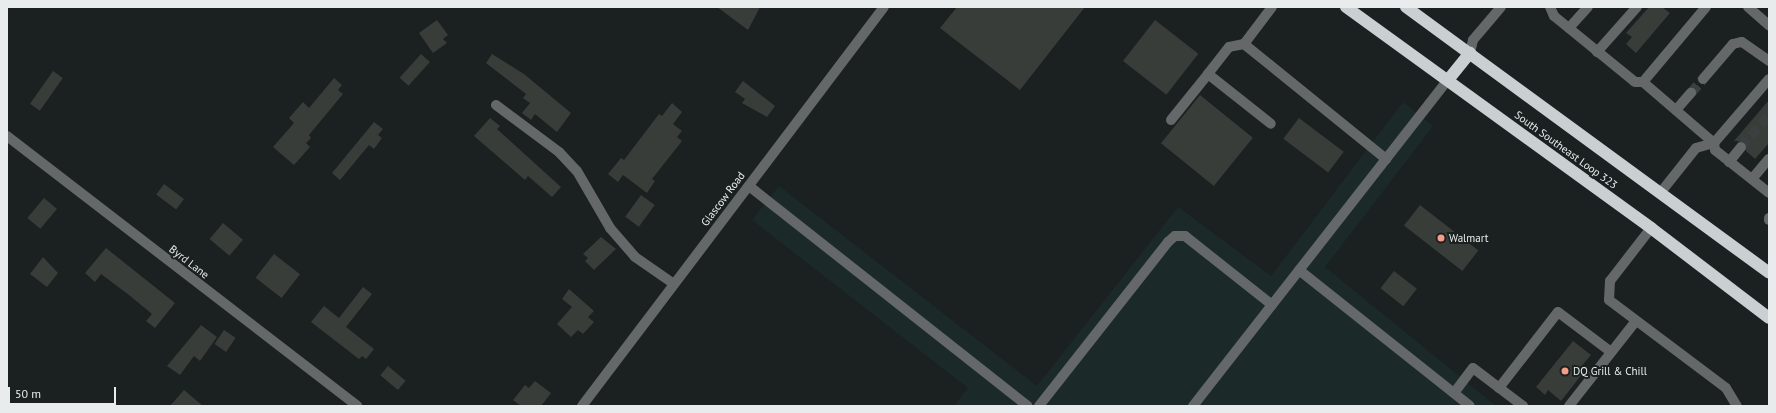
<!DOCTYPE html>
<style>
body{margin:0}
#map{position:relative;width:1776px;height:413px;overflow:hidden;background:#1b2020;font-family:"PT Sans",sans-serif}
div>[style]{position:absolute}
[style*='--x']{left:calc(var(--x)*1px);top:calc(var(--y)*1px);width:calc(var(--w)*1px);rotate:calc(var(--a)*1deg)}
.built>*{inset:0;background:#1c2929}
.building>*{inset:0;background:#383d3a;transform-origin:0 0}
.minor-tunnel>*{height:10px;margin-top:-5px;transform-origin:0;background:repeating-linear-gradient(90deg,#3a3f3f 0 10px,transparent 0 15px)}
.minor>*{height:10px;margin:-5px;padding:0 5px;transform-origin:5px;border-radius:5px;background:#656869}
.highway>*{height:12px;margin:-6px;padding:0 6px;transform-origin:6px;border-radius:6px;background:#cad0d2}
.dots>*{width:11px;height:11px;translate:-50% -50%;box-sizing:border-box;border:2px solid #1b2020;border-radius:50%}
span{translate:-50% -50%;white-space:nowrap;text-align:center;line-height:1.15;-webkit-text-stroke:4px #1b2020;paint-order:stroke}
.street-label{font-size:11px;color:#e8ecec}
.poi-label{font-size:11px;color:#e8ecec}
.left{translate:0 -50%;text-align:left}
.frame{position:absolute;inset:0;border:8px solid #e8ecec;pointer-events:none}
.scale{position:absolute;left:8px;top:387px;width:108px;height:18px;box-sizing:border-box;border:2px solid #e8ecec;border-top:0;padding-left:5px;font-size:12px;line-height:14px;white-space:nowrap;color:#e8ecec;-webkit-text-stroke:3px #1b2020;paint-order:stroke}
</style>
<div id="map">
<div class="built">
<div style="clip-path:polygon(1403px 102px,1433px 126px,1325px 267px,1496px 406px,954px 406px,968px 388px,752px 220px,779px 186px,1037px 386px,1178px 207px,1271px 276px)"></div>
</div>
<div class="building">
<div style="clip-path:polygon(717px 7px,760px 7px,748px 30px)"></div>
<div style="clip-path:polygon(957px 7px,1085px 7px,1020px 90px,940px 28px)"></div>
<div style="clip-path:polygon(1649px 7px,1662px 7px,1670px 13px,1636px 53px,1626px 44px,1632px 37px,1626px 33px)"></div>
<div style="clip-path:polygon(437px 20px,448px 35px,443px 39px,447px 43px,433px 53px,419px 33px)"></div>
<div style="left:1155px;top:20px;width:55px;height:52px;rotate:38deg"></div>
<div style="left:421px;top:54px;width:12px;height:32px;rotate:42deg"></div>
<div style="clip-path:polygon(492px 54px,524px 74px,571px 113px,557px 132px,535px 114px,531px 120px,522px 113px,530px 103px,523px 98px,526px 94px,486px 63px)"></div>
<div style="left:53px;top:71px;width:12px;height:40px;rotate:35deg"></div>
<div style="clip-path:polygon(334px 78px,342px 85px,338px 90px,343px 94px,309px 135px,311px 138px,306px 143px,310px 147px,294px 165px,273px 147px,294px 123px,289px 118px,303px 102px,309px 108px)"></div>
<div style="clip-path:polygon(743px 81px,775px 106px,767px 117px,742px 103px,745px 99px,735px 92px)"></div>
<div style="left:1200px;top:95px;width:68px;height:62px;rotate:39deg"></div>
<div style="clip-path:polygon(1769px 100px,1769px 143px,1755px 159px,1746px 151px,1745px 142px,1734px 141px)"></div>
<div style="clip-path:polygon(672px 103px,682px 112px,673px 124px,682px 131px,677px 137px,682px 141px,652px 179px,655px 181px,647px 193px,623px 175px,618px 182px,608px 174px,621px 158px,624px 160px,659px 114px,662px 116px)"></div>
<div style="clip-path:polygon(490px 118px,500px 126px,497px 129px,561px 187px,552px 197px,528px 176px,525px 180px,474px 136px)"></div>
<div style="left:1299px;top:118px;width:56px;height:26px;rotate:37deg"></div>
<div style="clip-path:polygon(374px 122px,383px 129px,378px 135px,382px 138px,374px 149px,369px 145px,340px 180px,332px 173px)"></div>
<div style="left:164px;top:184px;width:25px;height:13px;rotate:37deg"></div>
<div style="left:641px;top:195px;width:17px;height:27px;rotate:36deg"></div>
<div style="left:44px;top:198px;width:17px;height:26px;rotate:40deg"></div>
<div style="left:1420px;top:205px;width:74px;height:26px;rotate:38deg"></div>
<div style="left:223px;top:223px;width:26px;height:21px;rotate:40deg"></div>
<div style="clip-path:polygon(601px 237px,616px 249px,594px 270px,585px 261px,588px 258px,583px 254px)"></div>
<div style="clip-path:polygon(106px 248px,175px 303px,155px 328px,146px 321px,152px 314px,129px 295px,101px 274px,95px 282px,85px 273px)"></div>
<div style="left:274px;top:254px;width:33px;height:30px;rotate:38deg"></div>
<div style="clip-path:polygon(43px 257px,58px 273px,47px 287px,30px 274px)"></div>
<div style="left:1394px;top:271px;width:29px;height:22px;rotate:38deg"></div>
<div style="clip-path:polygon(363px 287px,372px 294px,346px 327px,374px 349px,366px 359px,362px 356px,359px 359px,311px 322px,324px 306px,339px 318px)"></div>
<div style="clip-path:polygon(569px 289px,594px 311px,588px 317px,594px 322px,583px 334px,578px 330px,571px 337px,557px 324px,572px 307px,562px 299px)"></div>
<div style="clip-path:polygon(201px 325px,217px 337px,200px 361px,194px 356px,180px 375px,167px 366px)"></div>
<div style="left:224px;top:330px;width:14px;height:17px;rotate:34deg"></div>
<div style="clip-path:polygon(1573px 341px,1591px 355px,1579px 369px,1583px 373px,1561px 401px,1548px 390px,1545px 395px,1536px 387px)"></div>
<div style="left:388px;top:366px;width:23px;height:12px;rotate:40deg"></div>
<div style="clip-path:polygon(535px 381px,551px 393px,541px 406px,521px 406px,513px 400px,525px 385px,529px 388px)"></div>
<div style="clip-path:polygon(184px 390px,203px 406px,170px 406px)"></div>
</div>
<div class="minor-tunnel">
<div style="--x:1691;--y:93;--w:18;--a:-49"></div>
<div style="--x:1741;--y:147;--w:42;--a:-47.9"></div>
</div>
<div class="minor">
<div style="--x:1272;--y:7;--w:46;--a:127.1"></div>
<div style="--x:1244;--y:44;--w:183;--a:39"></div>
<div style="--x:1550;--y:7;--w:10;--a:66"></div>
<div style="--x:1554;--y:16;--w:104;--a:39.2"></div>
<div style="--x:1635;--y:82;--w:8;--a:0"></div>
<div style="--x:1643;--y:82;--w:98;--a:-50"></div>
<div style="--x:1748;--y:7;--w:28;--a:41"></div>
<div style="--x:1569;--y:28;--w:28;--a:-48"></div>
<div style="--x:1244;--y:44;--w:15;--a:169"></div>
<div style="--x:1229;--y:47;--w:34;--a:128"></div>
<div style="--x:1208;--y:74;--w:80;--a:38.4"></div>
<div style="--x:1597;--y:52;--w:60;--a:-48.4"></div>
<div style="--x:1470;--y:53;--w:13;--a:-77"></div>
<div style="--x:1473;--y:40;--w:43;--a:-49.7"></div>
<div style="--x:1703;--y:79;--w:46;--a:-49.4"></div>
<div style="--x:1733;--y:44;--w:9;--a:-13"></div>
<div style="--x:1742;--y:42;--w:33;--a:35"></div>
<div style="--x:1643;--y:82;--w:94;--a:40.7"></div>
<div style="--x:1714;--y:143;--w:7;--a:82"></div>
<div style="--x:1715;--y:150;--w:69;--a:38.5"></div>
<div style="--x:496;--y:105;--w:79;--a:36.7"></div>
<div style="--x:559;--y:152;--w:26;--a:47"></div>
<div style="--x:577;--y:171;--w:66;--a:59.9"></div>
<div style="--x:610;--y:228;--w:38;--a:49"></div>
<div style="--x:635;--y:257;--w:47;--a:34.7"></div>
<div style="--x:1676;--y:110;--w:23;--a:-49"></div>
<div style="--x:1171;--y:120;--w:59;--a:-51.2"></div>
<div style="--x:7;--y:136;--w:442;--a:37.6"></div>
<div style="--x:1729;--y:162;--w:19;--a:-51"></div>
<div style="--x:1752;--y:179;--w:26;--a:-50"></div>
<div style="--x:749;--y:186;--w:355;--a:38.3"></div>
<div style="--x:1661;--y:192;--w:56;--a:-51.5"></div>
<div style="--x:1696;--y:148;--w:19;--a:-16"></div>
<div style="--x:1714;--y:143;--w:84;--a:-49.3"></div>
<div style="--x:1769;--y:218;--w:2;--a:90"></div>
<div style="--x:1651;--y:228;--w:67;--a:127.7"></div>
<div style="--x:1610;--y:281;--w:19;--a:93"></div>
<div style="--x:1609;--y:300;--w:146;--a:36.9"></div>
<div style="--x:1726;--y:388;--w:21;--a:59"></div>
<div style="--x:1299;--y:270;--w:218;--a:38.5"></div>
<div style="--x:1499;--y:388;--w:96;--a:-52.2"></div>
<div style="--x:1558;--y:312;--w:66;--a:37"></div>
<div style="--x:1454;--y:393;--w:31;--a:-53"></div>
<div style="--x:1473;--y:368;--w:63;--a:37.2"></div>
<div style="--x:582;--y:406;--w:500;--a:-52.88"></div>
<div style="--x:1039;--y:406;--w:209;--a:-51.8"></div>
<div style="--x:1168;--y:242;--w:9;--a:-41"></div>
<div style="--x:1175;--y:236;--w:10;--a:0"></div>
<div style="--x:1185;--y:236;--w:111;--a:38.4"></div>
<div style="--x:1193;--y:406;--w:414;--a:-52"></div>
<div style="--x:1569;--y:406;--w:107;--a:-51.8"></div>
</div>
<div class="highway">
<div style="--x:1346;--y:7;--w:377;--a:35.9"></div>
<div style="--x:1651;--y:228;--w:148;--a:37.3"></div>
<div style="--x:1406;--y:7;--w:450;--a:36.2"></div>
<div style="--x:1448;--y:80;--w:35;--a:-51"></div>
</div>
<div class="dots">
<div style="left:1441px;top:238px;background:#f49e86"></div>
<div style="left:1565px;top:371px;background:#f49e86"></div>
</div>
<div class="street-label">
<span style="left:1566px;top:150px;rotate:36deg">South Southeast Loop 323</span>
<span style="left:723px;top:199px;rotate:-53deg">Glascow Road</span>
<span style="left:189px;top:262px;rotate:38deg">Byrd Lane</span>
</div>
<div class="poi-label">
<span class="left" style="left:1449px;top:238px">Walmart</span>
<span class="left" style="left:1573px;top:371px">DQ Grill &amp; Chill</span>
</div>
<div class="frame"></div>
<div class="scale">50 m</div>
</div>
